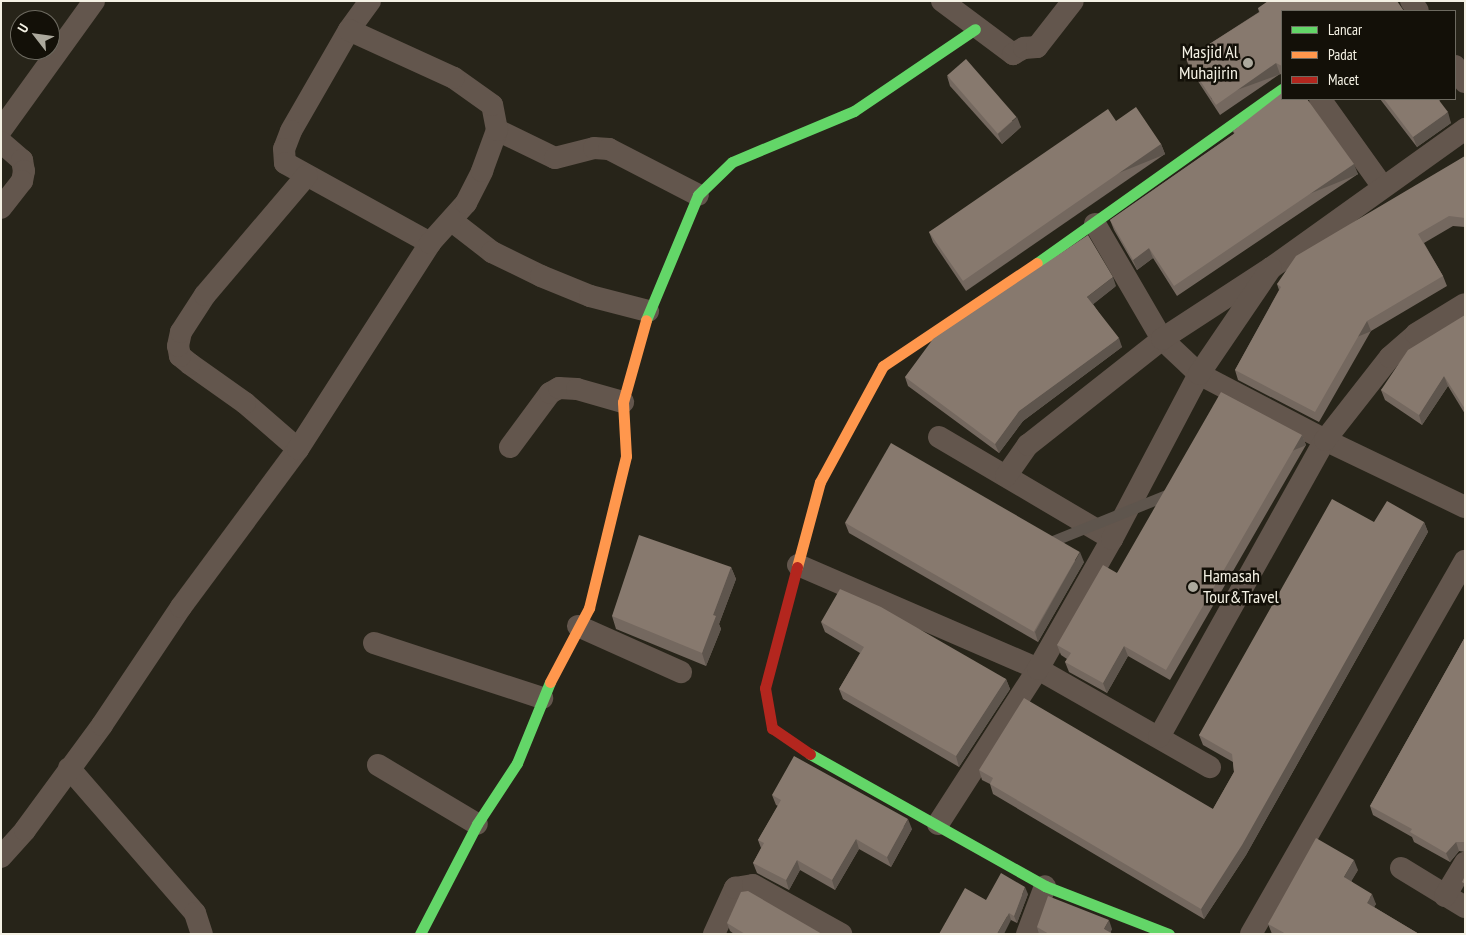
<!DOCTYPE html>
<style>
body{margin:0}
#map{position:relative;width:1466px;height:935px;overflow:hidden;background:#272419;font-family:"PT Sans Narrow",sans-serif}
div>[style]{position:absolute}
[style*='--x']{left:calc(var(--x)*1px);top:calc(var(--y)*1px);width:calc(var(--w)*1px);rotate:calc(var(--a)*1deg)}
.street>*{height:22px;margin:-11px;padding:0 11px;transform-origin:11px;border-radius:11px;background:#63564d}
.fast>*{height:11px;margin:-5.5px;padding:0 5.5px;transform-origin:5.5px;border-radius:5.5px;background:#63d668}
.slow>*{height:11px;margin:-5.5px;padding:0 5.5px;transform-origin:5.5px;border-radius:5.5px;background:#ff974d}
.jam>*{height:11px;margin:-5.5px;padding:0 5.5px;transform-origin:5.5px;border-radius:5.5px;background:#b3261e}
.wall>*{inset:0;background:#74685f}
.shaded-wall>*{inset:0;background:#5e554d;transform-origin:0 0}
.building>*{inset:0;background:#87796e;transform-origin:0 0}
.dots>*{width:14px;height:14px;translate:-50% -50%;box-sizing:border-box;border:2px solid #131008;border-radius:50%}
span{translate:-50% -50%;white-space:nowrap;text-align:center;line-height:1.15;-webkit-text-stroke:5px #131008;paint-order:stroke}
.poi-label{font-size:18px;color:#f4f1e4}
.right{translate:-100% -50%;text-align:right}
.left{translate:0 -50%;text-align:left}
.frame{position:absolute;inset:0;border:2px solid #f4f1e4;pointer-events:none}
.legend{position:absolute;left:1281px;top:10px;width:175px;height:90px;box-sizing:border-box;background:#131008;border:1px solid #6d6a60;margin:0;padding:6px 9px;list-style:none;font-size:15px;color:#f4f1e4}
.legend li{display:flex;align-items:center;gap:10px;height:25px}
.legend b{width:25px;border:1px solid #6d6a60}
.north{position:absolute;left:10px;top:10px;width:50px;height:50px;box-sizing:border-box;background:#131008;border:1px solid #6d6a60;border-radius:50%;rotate:300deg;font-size:14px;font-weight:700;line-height:20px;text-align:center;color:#f4f1e4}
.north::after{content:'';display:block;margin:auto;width:18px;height:22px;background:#aca99d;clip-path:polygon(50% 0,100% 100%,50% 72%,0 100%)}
</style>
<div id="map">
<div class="street">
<div style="--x:370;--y:1;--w:36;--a:126"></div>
<div style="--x:349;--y:30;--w:116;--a:119.9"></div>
<div style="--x:291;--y:131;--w:19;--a:111"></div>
<div style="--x:284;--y:149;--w:14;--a:86"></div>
<div style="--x:285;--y:163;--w:166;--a:28.9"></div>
<div style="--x:942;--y:1;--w:89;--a:36.7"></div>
<div style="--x:1013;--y:54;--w:13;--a:-29"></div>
<div style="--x:1024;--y:48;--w:13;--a:-4"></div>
<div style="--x:1037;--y:47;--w:58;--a:-52"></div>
<div style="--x:1411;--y:1;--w:12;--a:55"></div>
<div style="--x:1455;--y:66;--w:19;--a:58"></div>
<div style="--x:1320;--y:99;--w:108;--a:54.4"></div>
<div style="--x:1;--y:130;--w:159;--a:-54.2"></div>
<div style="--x:497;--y:130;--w:64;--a:25.8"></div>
<div style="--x:555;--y:158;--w:40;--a:-14.4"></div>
<div style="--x:594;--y:148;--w:15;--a:4"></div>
<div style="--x:609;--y:149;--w:100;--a:27.3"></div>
<div style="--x:1;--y:142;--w:28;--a:41"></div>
<div style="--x:22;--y:160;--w:11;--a:80"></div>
<div style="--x:24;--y:171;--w:10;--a:101"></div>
<div style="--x:22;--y:181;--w:34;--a:128"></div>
<div style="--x:452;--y:221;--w:51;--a:37.8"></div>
<div style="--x:492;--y:252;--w:55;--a:26.1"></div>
<div style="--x:541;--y:276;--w:53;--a:22.2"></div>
<div style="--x:590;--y:296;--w:60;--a:14.5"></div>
<div style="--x:1095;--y:224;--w:133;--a:59.8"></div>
<div style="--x:1162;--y:339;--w:51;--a:43.4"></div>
<div style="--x:1199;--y:374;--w:142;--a:27.6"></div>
<div style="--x:1325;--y:440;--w:155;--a:25.6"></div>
<div style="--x:939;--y:437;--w:201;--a:30.5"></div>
<div style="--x:510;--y:447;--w:67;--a:-53.5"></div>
<div style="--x:550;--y:393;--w:10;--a:-29"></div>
<div style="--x:559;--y:388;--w:18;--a:3"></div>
<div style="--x:577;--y:389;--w:48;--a:15.8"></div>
<div style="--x:298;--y:449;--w:70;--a:-139"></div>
<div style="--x:245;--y:403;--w:67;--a:-144.7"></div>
<div style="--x:190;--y:364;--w:13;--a:-141"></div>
<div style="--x:180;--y:356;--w:10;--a:-101"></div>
<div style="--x:178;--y:346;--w:14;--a:-78"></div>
<div style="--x:181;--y:332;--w:44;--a:-57"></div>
<div style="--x:205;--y:295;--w:157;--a:-49.6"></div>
<div style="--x:1006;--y:476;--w:38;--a:-55"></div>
<div style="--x:1028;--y:445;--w:171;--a:-38.3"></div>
<div style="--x:1162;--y:339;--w:130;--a:-33.1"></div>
<div style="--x:1271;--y:268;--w:239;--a:-35.6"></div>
<div style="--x:798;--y:565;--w:262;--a:23.4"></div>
<div style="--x:1038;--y:669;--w:198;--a:29.7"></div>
<div style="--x:578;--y:626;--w:113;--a:24.1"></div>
<div style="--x:374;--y:643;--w:177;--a:18.1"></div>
<div style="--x:1159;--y:737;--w:340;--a:-60.8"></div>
<div style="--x:1325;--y:440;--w:105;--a:-51.9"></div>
<div style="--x:1390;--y:357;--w:35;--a:-41"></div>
<div style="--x:1416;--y:334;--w:57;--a:-31.5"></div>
<div style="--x:378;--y:765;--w:115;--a:30.8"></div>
<div style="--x:69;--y:768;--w:192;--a:49"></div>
<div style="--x:195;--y:913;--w:22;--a:72"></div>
<div style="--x:938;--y:824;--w:184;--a:-57.2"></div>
<div style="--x:1038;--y:669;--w:150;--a:-60.4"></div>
<div style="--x:1112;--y:539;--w:187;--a:-62.2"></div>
<div style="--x:1199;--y:374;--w:128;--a:-55.8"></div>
<div style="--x:1;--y:857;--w:36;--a:-48"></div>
<div style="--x:25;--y:830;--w:130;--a:-53.7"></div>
<div style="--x:102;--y:725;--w:142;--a:-56.2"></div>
<div style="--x:181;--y:607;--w:197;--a:-53.5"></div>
<div style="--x:298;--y:449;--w:245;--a:-57.3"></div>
<div style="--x:430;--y:243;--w:54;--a:-48"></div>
<div style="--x:466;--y:203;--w:36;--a:-63"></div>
<div style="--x:482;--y:171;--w:44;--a:-69.9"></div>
<div style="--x:497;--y:130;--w:25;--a:-101"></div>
<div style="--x:492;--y:105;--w:47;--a:-144.6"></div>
<div style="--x:454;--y:78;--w:115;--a:-155.4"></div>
<div style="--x:1401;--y:868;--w:75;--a:31.4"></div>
<div style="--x:1445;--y:896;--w:39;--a:-59"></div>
<div style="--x:714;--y:934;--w:51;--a:-65.5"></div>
<div style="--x:735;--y:888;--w:18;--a:-9"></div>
<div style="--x:753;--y:885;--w:101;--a:29.1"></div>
<div style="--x:1027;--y:934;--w:51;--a:-69.4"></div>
<div style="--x:1251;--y:934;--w:430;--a:-60.2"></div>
</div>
<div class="fast">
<div style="--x:1037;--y:263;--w:301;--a:-35.4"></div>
<div style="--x:646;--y:320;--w:135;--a:-67.4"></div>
<div style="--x:698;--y:195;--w:47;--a:-44.1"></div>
<div style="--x:732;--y:162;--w:132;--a:-22.7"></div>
<div style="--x:854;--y:111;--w:146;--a:-34.1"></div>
<div style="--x:810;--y:754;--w:270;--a:29.3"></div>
<div style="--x:1045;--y:886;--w:133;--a:21.2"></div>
<div style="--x:420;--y:934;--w:124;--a:-62.6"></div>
<div style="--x:477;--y:824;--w:73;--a:-56.7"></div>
<div style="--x:517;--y:763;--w:87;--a:-67.8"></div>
</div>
<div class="slow">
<div style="--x:797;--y:567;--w:88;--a:-74.9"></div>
<div style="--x:820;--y:482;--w:132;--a:-61.5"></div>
<div style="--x:883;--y:366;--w:185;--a:-33.8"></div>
<div style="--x:550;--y:682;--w:84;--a:-62.2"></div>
<div style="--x:589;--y:608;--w:156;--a:-76.3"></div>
<div style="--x:626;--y:456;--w:54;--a:-93.2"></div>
<div style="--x:623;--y:402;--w:85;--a:-74.3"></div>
</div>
<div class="jam">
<div style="--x:797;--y:567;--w:125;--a:104.8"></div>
<div style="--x:765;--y:688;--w:41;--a:80.1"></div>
<div style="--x:772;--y:728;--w:46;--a:34.4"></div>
</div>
<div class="wall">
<div style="clip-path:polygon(1258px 8px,1282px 11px,1282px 75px,1280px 74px,1220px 115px,1190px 69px,1186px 59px,1259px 12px)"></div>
<div style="clip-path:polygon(947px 76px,1021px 127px,1002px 144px,950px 86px)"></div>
<div style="clip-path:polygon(1380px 99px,1442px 99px,1439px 101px,1451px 123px,1417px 147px)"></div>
<div style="clip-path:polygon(1309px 102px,1358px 174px,1177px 296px,1153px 258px,1137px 270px,1114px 230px,1110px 220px,1234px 134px,1233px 131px)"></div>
<div style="clip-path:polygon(1116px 121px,1161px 144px,1165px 154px,966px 291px,933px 242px,929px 232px)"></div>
<div style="clip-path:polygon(1465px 156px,1465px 227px,1453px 226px,1424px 243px,1443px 276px,1447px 286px,1371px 331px,1319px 422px,1238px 380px,1235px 370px,1279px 290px,1277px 284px)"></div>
<div style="clip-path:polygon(1116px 286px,1093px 304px,1122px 347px,1023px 421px,999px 453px,908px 386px,905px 377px)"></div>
<div style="clip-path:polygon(1465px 315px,1465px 414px,1448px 386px,1422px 425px,1385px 400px,1381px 390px)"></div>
<div style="clip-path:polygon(1302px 435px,1306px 445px,1170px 680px,1128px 656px,1107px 693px,1069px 672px,1065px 662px,1067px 659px,1061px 655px,1057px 645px,1117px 573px)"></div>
<div style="clip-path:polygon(1374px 522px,1424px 522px,1428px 532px,1246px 855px,1204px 919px,993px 794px,990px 784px,982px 780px,979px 770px,1213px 809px,1234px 772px,1233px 762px,1203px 745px,1199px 735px)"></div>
<div style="clip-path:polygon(845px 523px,1084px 562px,1038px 642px,849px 533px)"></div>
<div style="clip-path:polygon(731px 567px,736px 579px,719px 624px,721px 629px,706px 666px,616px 629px,612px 616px)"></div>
<div style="clip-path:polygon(821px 622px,1006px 679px,1010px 689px,959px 767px,843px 699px,839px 689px,860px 653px,825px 632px)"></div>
<div style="clip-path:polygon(1465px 637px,1465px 852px,1459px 851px,1450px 862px,1414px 842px,1412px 837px,1373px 815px,1370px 806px)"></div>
<div style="clip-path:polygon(772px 795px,912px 829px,891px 867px,859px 849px,835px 890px,800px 870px,789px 890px,757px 873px,753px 863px,761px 848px,758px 840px,778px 806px,776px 805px)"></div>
<div style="clip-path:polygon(1358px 870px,1351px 881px,1376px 904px,1374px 907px,1419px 934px,1272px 934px,1268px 924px)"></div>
<div style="clip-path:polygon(1028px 894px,1017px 923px,1011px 920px,986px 900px)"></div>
<div style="clip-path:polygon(727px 923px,822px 934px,734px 934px,730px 931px)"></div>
<div style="clip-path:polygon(1037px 927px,1112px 929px,1110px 932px,1113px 934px,1039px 934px)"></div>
</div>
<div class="shaded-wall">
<div style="left:1276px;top:63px;width:12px;height:73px;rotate:70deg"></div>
<div style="clip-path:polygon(1448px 112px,1451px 123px,1417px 147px,1413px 137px)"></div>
<div style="clip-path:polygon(1017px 117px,1021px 127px,1002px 144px,998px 134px)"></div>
<div style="left:1161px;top:144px;width:11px;height:241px;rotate:68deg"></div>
<div style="left:1354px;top:164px;width:11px;height:217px;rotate:68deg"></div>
<div style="clip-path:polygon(1149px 248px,1153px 258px,1137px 270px,1133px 260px)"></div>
<div style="clip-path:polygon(1113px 277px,1116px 286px,1091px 306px,1087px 297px)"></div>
<div style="left:1367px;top:321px;width:11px;height:105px;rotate:68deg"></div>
<div style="clip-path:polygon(1119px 338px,1122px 347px,1023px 421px,999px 453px,995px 444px,1019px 411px)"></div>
<div style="clip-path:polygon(1444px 376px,1448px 386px,1422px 425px,1419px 415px)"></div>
<div style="left:1302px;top:435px;width:11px;height:272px;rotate:68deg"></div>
<div style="clip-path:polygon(1424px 522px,1428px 532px,1246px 855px,1204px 919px,1201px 909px)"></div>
<div style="clip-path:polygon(1080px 552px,1084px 562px,1038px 642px,1035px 632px)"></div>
<div style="clip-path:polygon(731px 567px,736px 579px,719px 624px,721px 629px,706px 666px,702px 653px,713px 615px)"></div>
<div style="clip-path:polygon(1124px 646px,1128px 656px,1107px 693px,1103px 683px)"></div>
<div style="clip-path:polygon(1006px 679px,1010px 689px,959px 767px,956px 756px)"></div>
<div style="clip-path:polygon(908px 819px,912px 829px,891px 867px,887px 857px)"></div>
<div style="clip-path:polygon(856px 839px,859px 849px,835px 890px,832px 880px)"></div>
<div style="clip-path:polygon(1456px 842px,1459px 851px,1450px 862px,1446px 853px)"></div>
<div style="clip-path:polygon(797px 860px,800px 870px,789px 890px,786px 880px)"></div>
<div style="clip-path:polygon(1354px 860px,1358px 870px,1348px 887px,1344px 877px)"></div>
<div style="clip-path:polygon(1025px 887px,1028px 894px,1017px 923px,1014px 916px)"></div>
<div style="clip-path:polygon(1372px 894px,1376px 904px,1370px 913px,1367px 903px)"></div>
<div style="clip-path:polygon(1009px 913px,1011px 920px,1004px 934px,997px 934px)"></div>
<div style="clip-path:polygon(1109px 920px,1112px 929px,1110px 934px,1104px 929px)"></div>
</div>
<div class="building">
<div style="clip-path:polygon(1268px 1px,1397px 1px,1404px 11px,1282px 11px,1282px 66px,1276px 63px,1216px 105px,1186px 59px,1260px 12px,1258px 8px)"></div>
<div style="left:966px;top:59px;width:77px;height:25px;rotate:49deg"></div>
<div style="clip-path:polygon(1282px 93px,1282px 99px,1307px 99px,1354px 164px,1174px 286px,1149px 248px,1133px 260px,1110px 220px,1235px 133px,1233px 131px)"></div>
<div style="clip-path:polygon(1384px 99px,1438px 99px,1448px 112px,1413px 137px)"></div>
<div style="clip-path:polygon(1136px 107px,1161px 144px,963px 281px,929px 232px,1108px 109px,1116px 121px)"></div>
<div style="clip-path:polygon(1465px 156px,1465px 218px,1449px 216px,1418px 234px,1443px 276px,1367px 321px,1315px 412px,1235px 370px,1281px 287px,1277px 284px,1296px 256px)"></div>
<div style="clip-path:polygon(1088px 235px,1113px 277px,1087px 297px,1119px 338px,1019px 411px,995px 444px,905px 377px,933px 339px)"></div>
<div style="clip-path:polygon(1465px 315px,1465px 409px,1444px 376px,1419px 415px,1381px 390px,1408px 350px)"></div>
<div style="clip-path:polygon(1221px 392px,1302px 435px,1166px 670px,1124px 646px,1103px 683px,1065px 662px,1071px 653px,1057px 645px,1103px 565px,1117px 573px)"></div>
<div style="left:891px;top:443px;width:218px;height:92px;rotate:30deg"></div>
<div style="clip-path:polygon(1332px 499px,1374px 522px,1387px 501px,1424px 522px,1242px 845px,1201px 909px,990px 784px,993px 778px,979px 770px,1024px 698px,1213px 809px,1234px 772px,1232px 754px,1199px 735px)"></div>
<div style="clip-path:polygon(639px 535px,731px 567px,713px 615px,716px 616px,702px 653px,612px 616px)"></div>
<div style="clip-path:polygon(840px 589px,881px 607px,1006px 679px,956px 756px,839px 689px,864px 647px,821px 622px)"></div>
<div style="clip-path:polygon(1465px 637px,1465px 842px,1456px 842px,1446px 853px,1410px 832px,1412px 829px,1370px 806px)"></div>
<div style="clip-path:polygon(794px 756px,908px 819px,887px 857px,856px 839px,832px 880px,797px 860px,786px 880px,753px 863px,764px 843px,758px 840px,781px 800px,772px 795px)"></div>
<div style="clip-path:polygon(1316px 838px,1354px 860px,1344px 877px,1372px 894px,1367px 903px,1419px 934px,1286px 934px,1268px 924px)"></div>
<div style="clip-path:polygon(1001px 873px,1025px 887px,1014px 916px,1009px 913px,997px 934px,939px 934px,965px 888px,986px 900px)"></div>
<div style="clip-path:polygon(1465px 876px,1465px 884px,1462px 882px)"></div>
<div style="clip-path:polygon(748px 891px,822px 934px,745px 934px,727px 923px,741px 892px)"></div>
<div style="clip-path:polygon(1048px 896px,1109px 920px,1104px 929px,1113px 934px,1049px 934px,1037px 927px)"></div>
</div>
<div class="dots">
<div style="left:1248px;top:63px;background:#aca99d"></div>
<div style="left:1193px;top:587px;background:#aca99d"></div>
</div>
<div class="poi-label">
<span class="right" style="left:1238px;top:63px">Masjid Al<br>Muhajirin</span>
<span class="left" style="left:1203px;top:587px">Hamasah<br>Tour&amp;Travel</span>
</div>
<div class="frame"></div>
<ul class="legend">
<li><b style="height:6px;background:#63d668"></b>Lancar</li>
<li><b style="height:6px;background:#ff974d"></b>Padat</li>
<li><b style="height:6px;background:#b3261e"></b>Macet</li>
</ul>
<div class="north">U</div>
</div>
